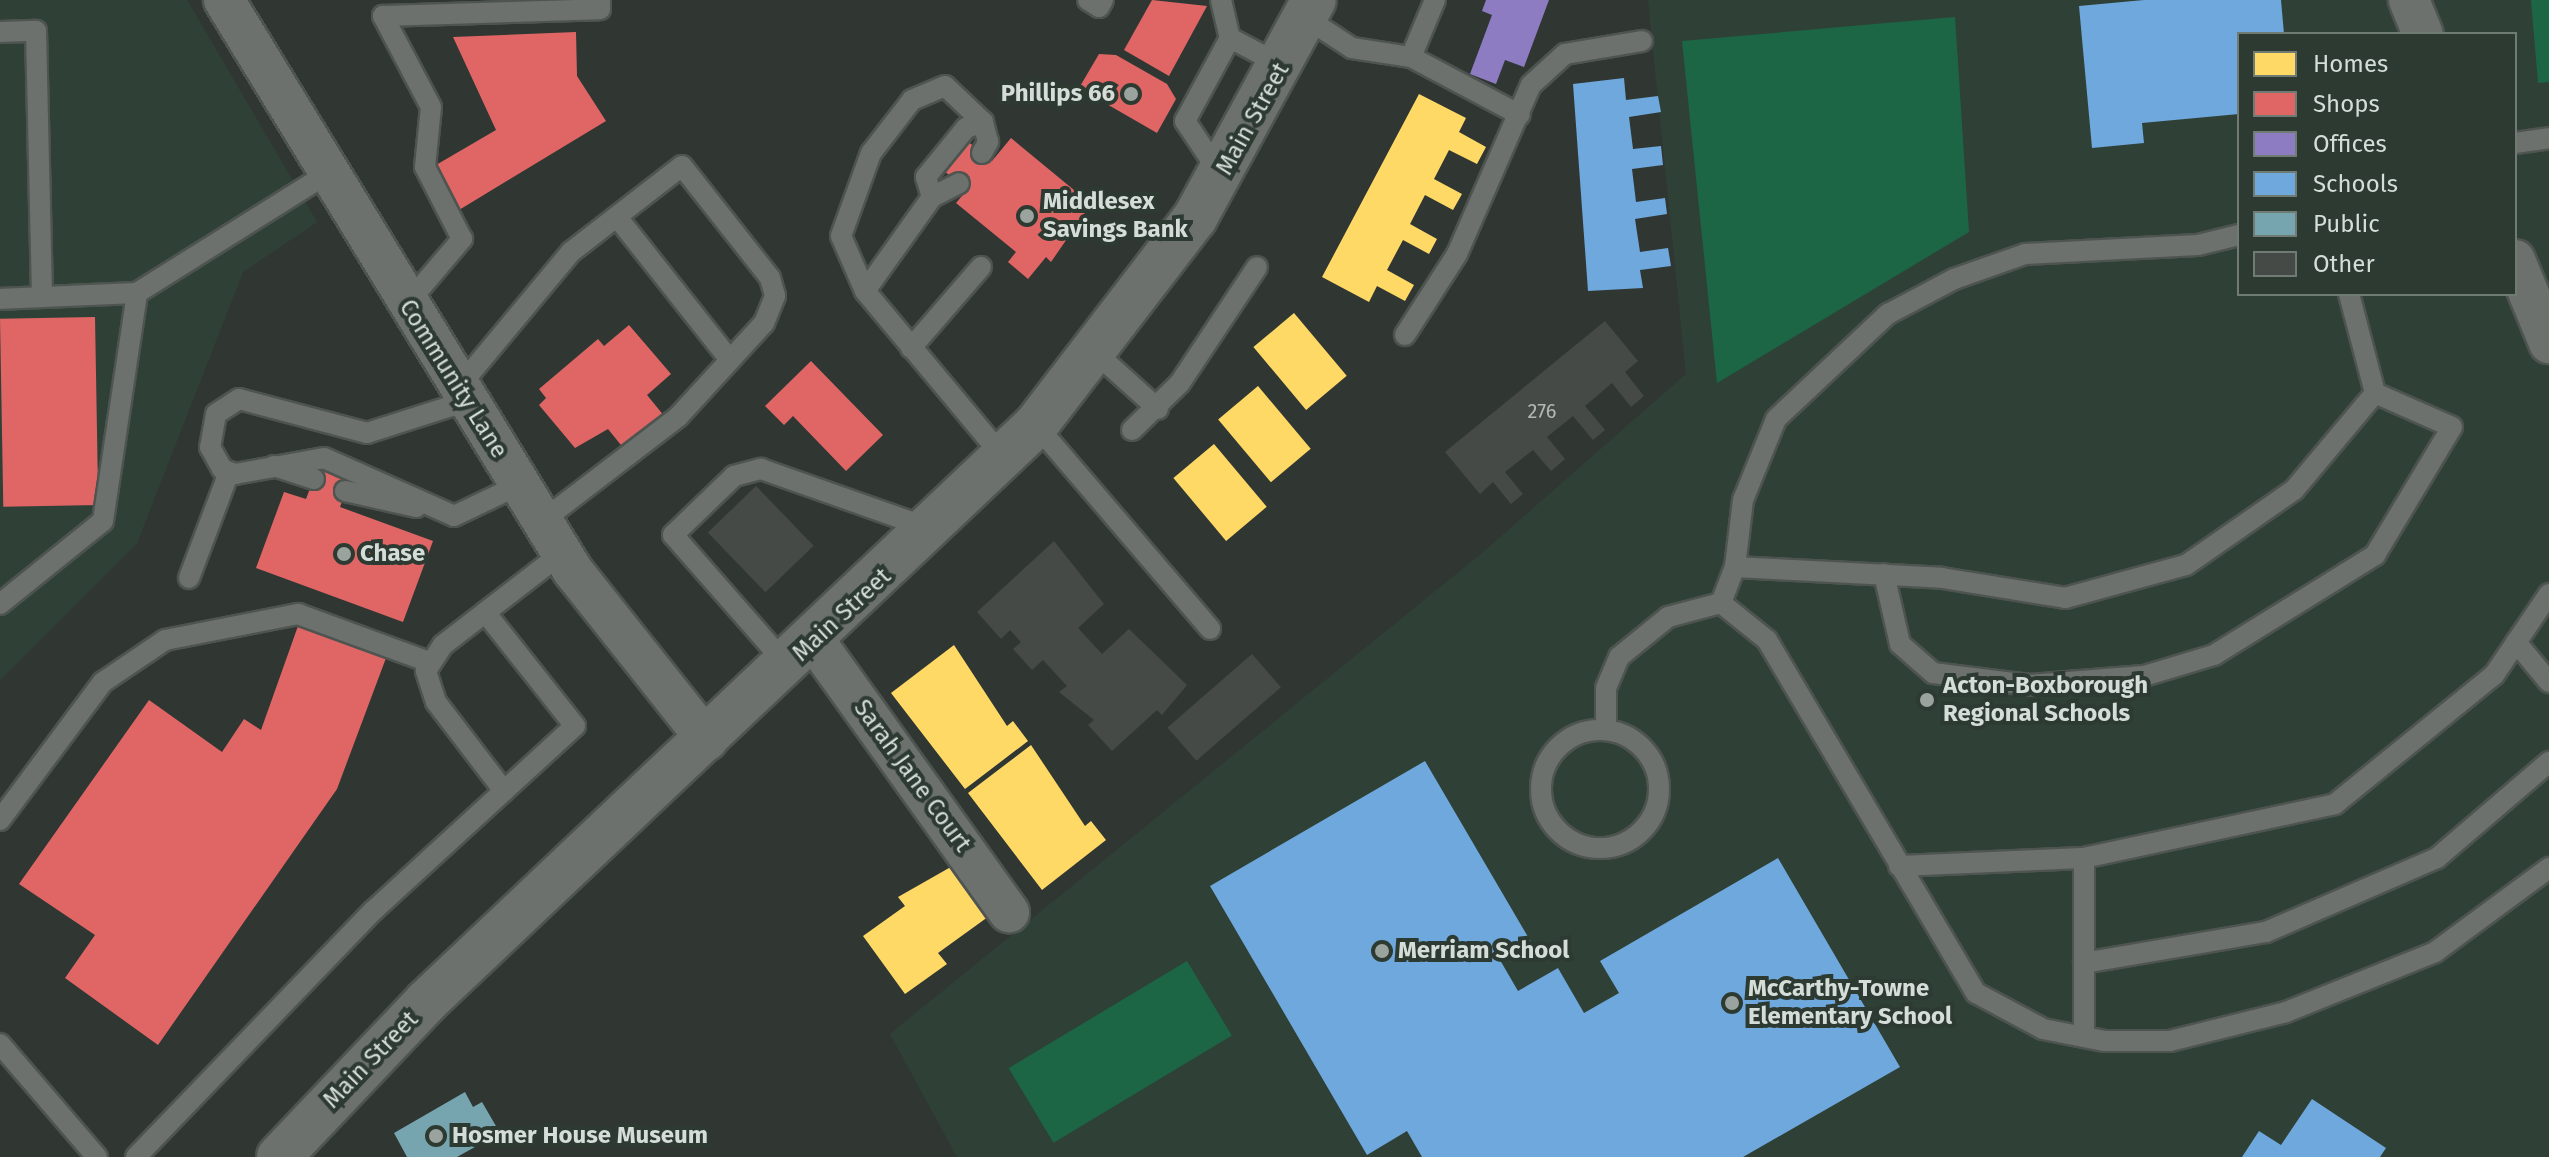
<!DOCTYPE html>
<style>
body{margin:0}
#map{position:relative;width:2549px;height:1157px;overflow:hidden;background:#303733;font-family:"Fira Sans",sans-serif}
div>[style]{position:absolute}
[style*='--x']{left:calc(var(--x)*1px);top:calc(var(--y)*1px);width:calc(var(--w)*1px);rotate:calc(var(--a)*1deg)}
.built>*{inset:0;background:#2f4137}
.green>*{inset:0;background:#1c6645;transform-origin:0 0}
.homes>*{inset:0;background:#ffd966;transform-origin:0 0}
.shops>*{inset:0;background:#e06666;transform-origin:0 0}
.offices>*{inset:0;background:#8e7cc3}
.schools>*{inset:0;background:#6fa8dc}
.public>*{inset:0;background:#76a5af}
.building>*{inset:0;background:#454a47;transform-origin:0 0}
.roads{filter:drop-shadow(2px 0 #4e5450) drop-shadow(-2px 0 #4e5450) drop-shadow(0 2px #4e5450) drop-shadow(0 -2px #4e5450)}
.lane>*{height:20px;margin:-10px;padding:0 10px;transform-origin:10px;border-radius:10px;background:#6c716e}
.lane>.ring{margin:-10px;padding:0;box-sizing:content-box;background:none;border:20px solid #6c716e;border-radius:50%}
.street>*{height:40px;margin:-20px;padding:0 20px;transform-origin:20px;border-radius:20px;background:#6c716e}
.secondary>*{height:44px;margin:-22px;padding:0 22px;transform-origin:22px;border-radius:22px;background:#6c716e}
.dots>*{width:22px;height:22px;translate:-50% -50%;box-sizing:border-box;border:4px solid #2d3a32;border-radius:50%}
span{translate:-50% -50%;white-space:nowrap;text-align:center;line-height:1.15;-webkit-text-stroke:8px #2d3a32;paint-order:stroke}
.number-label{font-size:20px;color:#b1b8b4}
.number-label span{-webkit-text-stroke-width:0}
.poi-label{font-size:24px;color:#d5ddd8;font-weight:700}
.right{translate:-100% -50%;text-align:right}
.left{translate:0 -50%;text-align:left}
.street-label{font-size:24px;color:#d5ddd8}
.legend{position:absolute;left:2237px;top:32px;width:280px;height:264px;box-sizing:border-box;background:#2d3a32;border:2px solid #707b74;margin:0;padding:10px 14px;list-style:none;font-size:24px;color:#d5ddd8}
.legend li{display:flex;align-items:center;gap:16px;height:40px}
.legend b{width:40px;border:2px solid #707b74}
</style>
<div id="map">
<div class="built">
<div style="clip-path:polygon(0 0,187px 0,317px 222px,243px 272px,137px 543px,0 680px)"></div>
<div style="clip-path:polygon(evenodd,1648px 0,2549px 0,2549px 1157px,957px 1157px,890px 1034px,1481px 554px,1686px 374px,1648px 0,2239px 34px,2515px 34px,2515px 294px,2239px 294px,2239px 34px)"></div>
</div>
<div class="green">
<div style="clip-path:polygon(2531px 0,2549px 0,2549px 82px,2538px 83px)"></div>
<div style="clip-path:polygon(1955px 17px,1969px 232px,1717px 383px,1682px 41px)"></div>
<div style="left:1187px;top:961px;width:87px;height:208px;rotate:59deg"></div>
</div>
<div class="homes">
<div style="clip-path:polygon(1419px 94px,1466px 118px,1459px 132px,1486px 147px,1477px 164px,1449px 150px,1434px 179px,1462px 194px,1453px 210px,1425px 195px,1410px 224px,1437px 239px,1429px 254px,1403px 240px,1387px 270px,1414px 285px,1405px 301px,1377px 286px,1369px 302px,1322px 277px)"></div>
<div style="left:1294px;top:313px;width:82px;height:53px;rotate:50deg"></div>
<div style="left:1258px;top:386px;width:82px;height:52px;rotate:50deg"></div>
<div style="left:1214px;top:444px;width:82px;height:53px;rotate:50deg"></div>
<div style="clip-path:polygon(954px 645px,1007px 726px,1013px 721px,1028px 741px,965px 789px,891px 693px)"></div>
<div style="clip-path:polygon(1031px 745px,1085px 826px,1091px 821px,1106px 840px,1042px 890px,968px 793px)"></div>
<div style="clip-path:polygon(956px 864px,992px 914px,938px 953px,947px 964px,905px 994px,863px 936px,905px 906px,898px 897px)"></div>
</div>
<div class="shops">
<div style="clip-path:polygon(1152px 0,1207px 6px,1169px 76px,1124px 50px)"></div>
<div style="clip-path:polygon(576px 32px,577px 76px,606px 121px,459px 210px,436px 165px,496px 130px,453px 37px)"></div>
<div style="clip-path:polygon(1099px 54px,1116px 55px,1167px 84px,1176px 99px,1157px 133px,1079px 88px)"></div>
<div style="clip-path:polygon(961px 136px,992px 161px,1011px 138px,1091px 204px,1051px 262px,1046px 257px,1028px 279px,1008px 262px,1016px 252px,956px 203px,967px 190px,937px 165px)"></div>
<div style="left:95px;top:317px;width:188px;height:95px;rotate:89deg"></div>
<div style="clip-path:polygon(629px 325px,671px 374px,647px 395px,665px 417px,625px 450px,608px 429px,575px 448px,539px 405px,546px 398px,539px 389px,598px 339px,604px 346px)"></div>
<div style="clip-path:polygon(811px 361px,883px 435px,846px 471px,793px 416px,784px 425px,765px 406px)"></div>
<div style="clip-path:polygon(319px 465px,351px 477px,340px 507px,433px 541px,403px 622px,256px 568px,284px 492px,306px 499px)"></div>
<div style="clip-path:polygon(298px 626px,386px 658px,337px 789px,158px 1045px,65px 978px,95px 935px,19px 884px,149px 700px,222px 752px,244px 719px,261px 730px)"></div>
</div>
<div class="offices">
<div style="clip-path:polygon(1486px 0,1549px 0,1524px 67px,1505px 60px,1496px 84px,1470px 74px,1492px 15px,1482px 11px)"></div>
</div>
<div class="schools">
<div style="clip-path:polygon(2144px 0,2281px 0,2284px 34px,2239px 34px,2239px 114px,2142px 123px,2144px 143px,2092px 148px,2079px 6px)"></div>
<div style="clip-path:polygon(1624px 78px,1626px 100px,1658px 96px,1661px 112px,1629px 117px,1633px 149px,1661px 146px,1663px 165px,1632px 169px,1636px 202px,1665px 198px,1667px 214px,1635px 219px,1640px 252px,1668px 248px,1671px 266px,1640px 270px,1643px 288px,1588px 291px,1573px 84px)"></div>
<div style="clip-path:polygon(1425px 761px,1531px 942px,1500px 960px,1518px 991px,1558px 968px,1584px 1013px,1619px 993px,1600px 961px,1778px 858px,1900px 1067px,1743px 1157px,1422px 1157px,1407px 1131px,1367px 1155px,1210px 886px)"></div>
<div style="clip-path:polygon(2312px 1099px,2386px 1148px,2380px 1157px,2242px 1157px,2259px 1131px,2281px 1145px)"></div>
</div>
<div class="public">
<div style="clip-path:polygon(465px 1092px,473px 1107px,482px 1102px,500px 1133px,457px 1157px,407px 1157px,394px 1133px)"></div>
</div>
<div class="building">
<div style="clip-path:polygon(1605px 321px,1638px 361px,1625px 372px,1644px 396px,1631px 407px,1612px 383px,1585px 406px,1605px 430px,1593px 440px,1573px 416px,1547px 437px,1565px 459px,1551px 471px,1533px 450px,1505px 472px,1523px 494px,1511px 504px,1493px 482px,1480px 494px,1445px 452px)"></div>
<div style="left:756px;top:486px;width:83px;height:67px;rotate:46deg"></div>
<div style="clip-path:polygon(1054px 541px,1104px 604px,1078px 628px,1102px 654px,1129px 629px,1187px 685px,1162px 715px,1157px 710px,1112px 751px,1088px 725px,1094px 720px,1059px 692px,1067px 686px,1043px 660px,1032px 670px,1013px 649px,1021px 642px,1010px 630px,1001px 639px,977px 612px)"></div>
<div style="left:1252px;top:654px;width:44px;height:112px;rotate:49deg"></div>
</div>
<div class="roads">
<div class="lane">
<div style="--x:1088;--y:0;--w:13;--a:32"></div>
<div style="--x:1099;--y:7;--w:8;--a:-60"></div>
<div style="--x:1221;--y:0;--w:39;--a:77"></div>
<div style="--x:1230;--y:38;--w:60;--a:27.8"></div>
<div style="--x:1306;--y:18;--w:55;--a:33.1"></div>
<div style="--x:1352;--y:48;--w:60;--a:8.7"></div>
<div style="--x:1411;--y:57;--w:123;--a:28"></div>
<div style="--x:0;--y:32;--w:36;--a:-2"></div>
<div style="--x:36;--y:31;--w:266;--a:88.7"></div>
<div style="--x:1411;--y:57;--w:62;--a:-67.2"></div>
<div style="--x:2515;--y:143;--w:34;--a:-8"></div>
<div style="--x:982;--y:153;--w:13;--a:-61"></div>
<div style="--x:988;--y:142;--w:21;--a:-104"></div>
<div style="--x:983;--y:122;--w:52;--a:-136.5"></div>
<div style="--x:945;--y:86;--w:36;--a:157"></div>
<div style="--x:912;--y:100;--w:67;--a:127.7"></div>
<div style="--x:871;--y:153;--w:88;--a:109.9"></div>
<div style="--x:841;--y:236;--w:60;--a:66.4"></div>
<div style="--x:865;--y:291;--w:219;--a:50.2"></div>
<div style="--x:1221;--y:175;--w:65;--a:-123.7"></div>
<div style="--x:1185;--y:121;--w:94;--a:-61.5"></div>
<div style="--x:932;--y:197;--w:21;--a:-107"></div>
<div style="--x:926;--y:177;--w:63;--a:-50.8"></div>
<div style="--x:966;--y:128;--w:18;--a:-19"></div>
<div style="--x:617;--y:217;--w:182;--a:51.7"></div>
<div style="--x:865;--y:291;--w:115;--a:-54.5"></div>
<div style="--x:932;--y:197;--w:30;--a:-27"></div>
<div style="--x:0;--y:299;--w:137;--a:-2.5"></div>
<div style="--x:137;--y:293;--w:224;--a:-32.1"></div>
<div style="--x:406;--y:305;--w:87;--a:-49.7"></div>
<div style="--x:462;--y:239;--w:81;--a:-117.2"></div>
<div style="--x:425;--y:167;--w:60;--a:-84.3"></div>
<div style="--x:431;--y:107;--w:103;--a:-117.8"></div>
<div style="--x:383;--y:16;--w:217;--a:-1.8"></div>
<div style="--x:600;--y:9;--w:9;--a:-90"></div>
<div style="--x:1405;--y:335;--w:96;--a:-57.3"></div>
<div style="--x:1457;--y:254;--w:184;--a:-66.4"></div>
<div style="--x:1531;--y:85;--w:46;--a:-42.4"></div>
<div style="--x:1565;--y:54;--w:78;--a:-9.6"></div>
<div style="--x:911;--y:348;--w:107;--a:-49.2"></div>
<div style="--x:1097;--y:354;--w:82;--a:42"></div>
<div style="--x:458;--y:388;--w:177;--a:-50.3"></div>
<div style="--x:571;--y:252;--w:140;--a:-37.8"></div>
<div style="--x:682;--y:166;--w:142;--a:51.8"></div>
<div style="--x:770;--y:278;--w:19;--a:74"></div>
<div style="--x:775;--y:296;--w:29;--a:112"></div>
<div style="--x:764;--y:323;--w:127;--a:132.5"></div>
<div style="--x:678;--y:417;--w:171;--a:142.6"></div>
<div style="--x:467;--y:401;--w:105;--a:162.3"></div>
<div style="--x:367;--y:433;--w:132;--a:-165.1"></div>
<div style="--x:239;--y:399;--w:27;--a:147"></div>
<div style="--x:216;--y:414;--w:34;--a:100"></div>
<div style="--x:210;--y:447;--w:25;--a:61"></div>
<div style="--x:222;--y:469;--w:14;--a:21"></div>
<div style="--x:235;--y:474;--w:90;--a:-10.2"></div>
<div style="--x:324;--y:458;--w:142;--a:24"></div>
<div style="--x:454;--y:516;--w:72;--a:-25.5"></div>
<div style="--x:1036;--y:425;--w:268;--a:49.5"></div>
<div style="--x:1132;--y:430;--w:67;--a:-44.4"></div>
<div style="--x:1180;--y:383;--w:139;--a:-56.4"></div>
<div style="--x:274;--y:466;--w:42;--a:18"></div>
<div style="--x:345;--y:491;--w:73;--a:12.7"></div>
<div style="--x:1735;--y:567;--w:207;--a:3"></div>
<div style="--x:1942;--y:578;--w:125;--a:9.2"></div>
<div style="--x:2065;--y:598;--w:125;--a:-15.3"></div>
<div style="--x:2186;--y:565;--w:131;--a:-34.8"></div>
<div style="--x:2294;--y:490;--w:126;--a:-50.1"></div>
<div style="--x:2375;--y:393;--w:102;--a:-104.7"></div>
<div style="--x:1884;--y:574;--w:72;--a:77.1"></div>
<div style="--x:1900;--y:644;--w:44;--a:41.3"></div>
<div style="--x:1933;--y:673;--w:97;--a:7.1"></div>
<div style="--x:2029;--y:685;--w:115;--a:-4.5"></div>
<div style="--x:2144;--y:676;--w:73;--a:-16.7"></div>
<div style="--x:2214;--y:655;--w:190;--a:-31.8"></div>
<div style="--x:2375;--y:555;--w:149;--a:-59"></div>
<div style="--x:2452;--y:427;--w:84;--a:-156.2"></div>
<div style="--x:189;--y:578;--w:113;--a:-69.3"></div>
<div style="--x:1721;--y:603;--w:59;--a:38.8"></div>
<div style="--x:1767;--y:640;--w:410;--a:59.4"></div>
<div style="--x:1976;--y:993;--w:76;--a:28.2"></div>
<div style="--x:2043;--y:1029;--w:62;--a:11.1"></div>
<div style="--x:2104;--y:1041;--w:66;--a:0"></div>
<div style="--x:2170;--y:1041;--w:120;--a:-14"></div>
<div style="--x:2286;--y:1012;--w:161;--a:-21.9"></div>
<div style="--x:2435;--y:952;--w:142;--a:-36.4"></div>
<div style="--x:1721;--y:603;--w:39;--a:-69"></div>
<div style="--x:1735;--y:567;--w:67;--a:-83.2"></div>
<div style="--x:1743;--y:500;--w:87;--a:-67.8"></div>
<div style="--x:1776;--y:419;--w:154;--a:-43.2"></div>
<div style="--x:1888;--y:314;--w:75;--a:-27.9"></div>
<div style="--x:1954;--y:279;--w:75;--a:-19.4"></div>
<div style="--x:2025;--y:254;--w:173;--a:-3"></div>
<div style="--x:2198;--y:245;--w:42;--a:-13.7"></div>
<div style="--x:0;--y:604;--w:132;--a:-38.9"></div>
<div style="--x:103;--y:521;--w:231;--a:-81.5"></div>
<div style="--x:2516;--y:642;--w:52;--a:50.5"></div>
<div style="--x:787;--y:665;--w:173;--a:-131.2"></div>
<div style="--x:673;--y:535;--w:85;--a:-44"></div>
<div style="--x:734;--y:476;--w:28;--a:-15"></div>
<div style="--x:761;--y:469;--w:178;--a:19.4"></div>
<div style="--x:1606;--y:730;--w:42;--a:-90"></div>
<div style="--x:1606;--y:688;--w:34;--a:-67"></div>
<div style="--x:1619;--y:657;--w:63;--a:-39.2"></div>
<div style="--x:1668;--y:617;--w:55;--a:-14.8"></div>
<div class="ring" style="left:1541px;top:730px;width:98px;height:98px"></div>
<div style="--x:504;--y:791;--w:112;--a:-127.4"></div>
<div style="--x:436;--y:702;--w:33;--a:-108"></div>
<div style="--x:426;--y:671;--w:31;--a:-57"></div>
<div style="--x:443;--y:645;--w:150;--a:-37.7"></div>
<div style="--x:0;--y:820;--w:172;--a:-53.3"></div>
<div style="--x:103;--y:682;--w:75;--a:-34.1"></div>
<div style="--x:165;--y:640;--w:136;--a:-11.1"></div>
<div style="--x:298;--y:614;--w:140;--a:20.1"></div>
<div style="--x:1899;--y:866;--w:185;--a:-2.5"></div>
<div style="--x:2084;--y:963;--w:185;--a:-9.7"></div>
<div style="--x:2266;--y:932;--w:186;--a:-23.4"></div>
<div style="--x:2437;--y:858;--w:148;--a:-40.6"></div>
<div style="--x:2084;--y:1037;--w:179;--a:-90"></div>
<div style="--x:2084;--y:858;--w:257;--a:-12.1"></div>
<div style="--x:2335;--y:804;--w:205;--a:-39.1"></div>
<div style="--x:2494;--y:675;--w:98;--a:-55.8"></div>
<div style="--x:0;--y:1044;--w:149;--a:49.4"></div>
<div style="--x:136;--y:1157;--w:342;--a:-46.1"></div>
<div style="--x:373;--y:911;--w:274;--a:-42.5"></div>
<div style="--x:575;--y:726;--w:145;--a:-128.3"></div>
</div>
<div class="street">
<div style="--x:224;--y:0;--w:669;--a:58.57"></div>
<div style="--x:573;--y:571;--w:216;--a:51.6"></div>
<div style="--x:2409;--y:0;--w:37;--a:68"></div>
<div style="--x:2515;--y:260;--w:90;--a:67.7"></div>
<div style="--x:814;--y:640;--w:335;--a:54.4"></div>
</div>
<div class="secondary">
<div style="--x:279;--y:1157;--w:214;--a:-46.5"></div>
<div style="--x:426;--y:1002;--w:840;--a:-43.41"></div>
<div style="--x:1036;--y:425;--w:261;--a:-52.5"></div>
<div style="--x:1195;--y:218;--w:248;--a:-61.4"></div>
</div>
</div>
<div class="dots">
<div style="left:1131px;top:94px;background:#9ba39e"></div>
<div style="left:1027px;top:216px;background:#9ba39e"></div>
<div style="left:344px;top:554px;background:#9ba39e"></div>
<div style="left:1927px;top:700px;background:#9ba39e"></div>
<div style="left:1382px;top:951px;background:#9ba39e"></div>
<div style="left:1732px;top:1003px;background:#9ba39e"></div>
<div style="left:436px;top:1136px;background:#9ba39e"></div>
</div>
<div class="number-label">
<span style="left:1542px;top:411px">276</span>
</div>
<div class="poi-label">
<span class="right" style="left:1115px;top:94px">Phillips 66</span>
<span class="left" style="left:1043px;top:216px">Middlesex<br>Savings Bank</span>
<span class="left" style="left:360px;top:554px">Chase</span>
<span class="left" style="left:1943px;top:700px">Acton-Boxborough<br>Regional Schools</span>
<span class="left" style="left:1398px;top:951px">Merriam School</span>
<span class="left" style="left:1748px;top:1003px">McCarthy-Towne<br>Elementary School</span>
<span class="left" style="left:452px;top:1136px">Hosmer House Museum</span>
</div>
<div class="street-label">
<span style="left:1253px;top:119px;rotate:-61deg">Main Street</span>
<span style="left:453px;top:379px;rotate:58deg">Community Lane</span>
<span style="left:842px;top:615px;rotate:-43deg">Main Street</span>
<span style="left:912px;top:776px;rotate:54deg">Sarah Jane Court</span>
<span style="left:371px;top:1060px;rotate:-46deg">Main Street</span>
</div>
<ul class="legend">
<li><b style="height:22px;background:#ffd966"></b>Homes</li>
<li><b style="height:22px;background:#e06666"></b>Shops</li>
<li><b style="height:22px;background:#8e7cc3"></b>Offices</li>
<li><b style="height:22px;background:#6fa8dc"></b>Schools</li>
<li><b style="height:22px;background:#76a5af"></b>Public</li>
<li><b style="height:22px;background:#454a47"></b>Other</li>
</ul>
</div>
